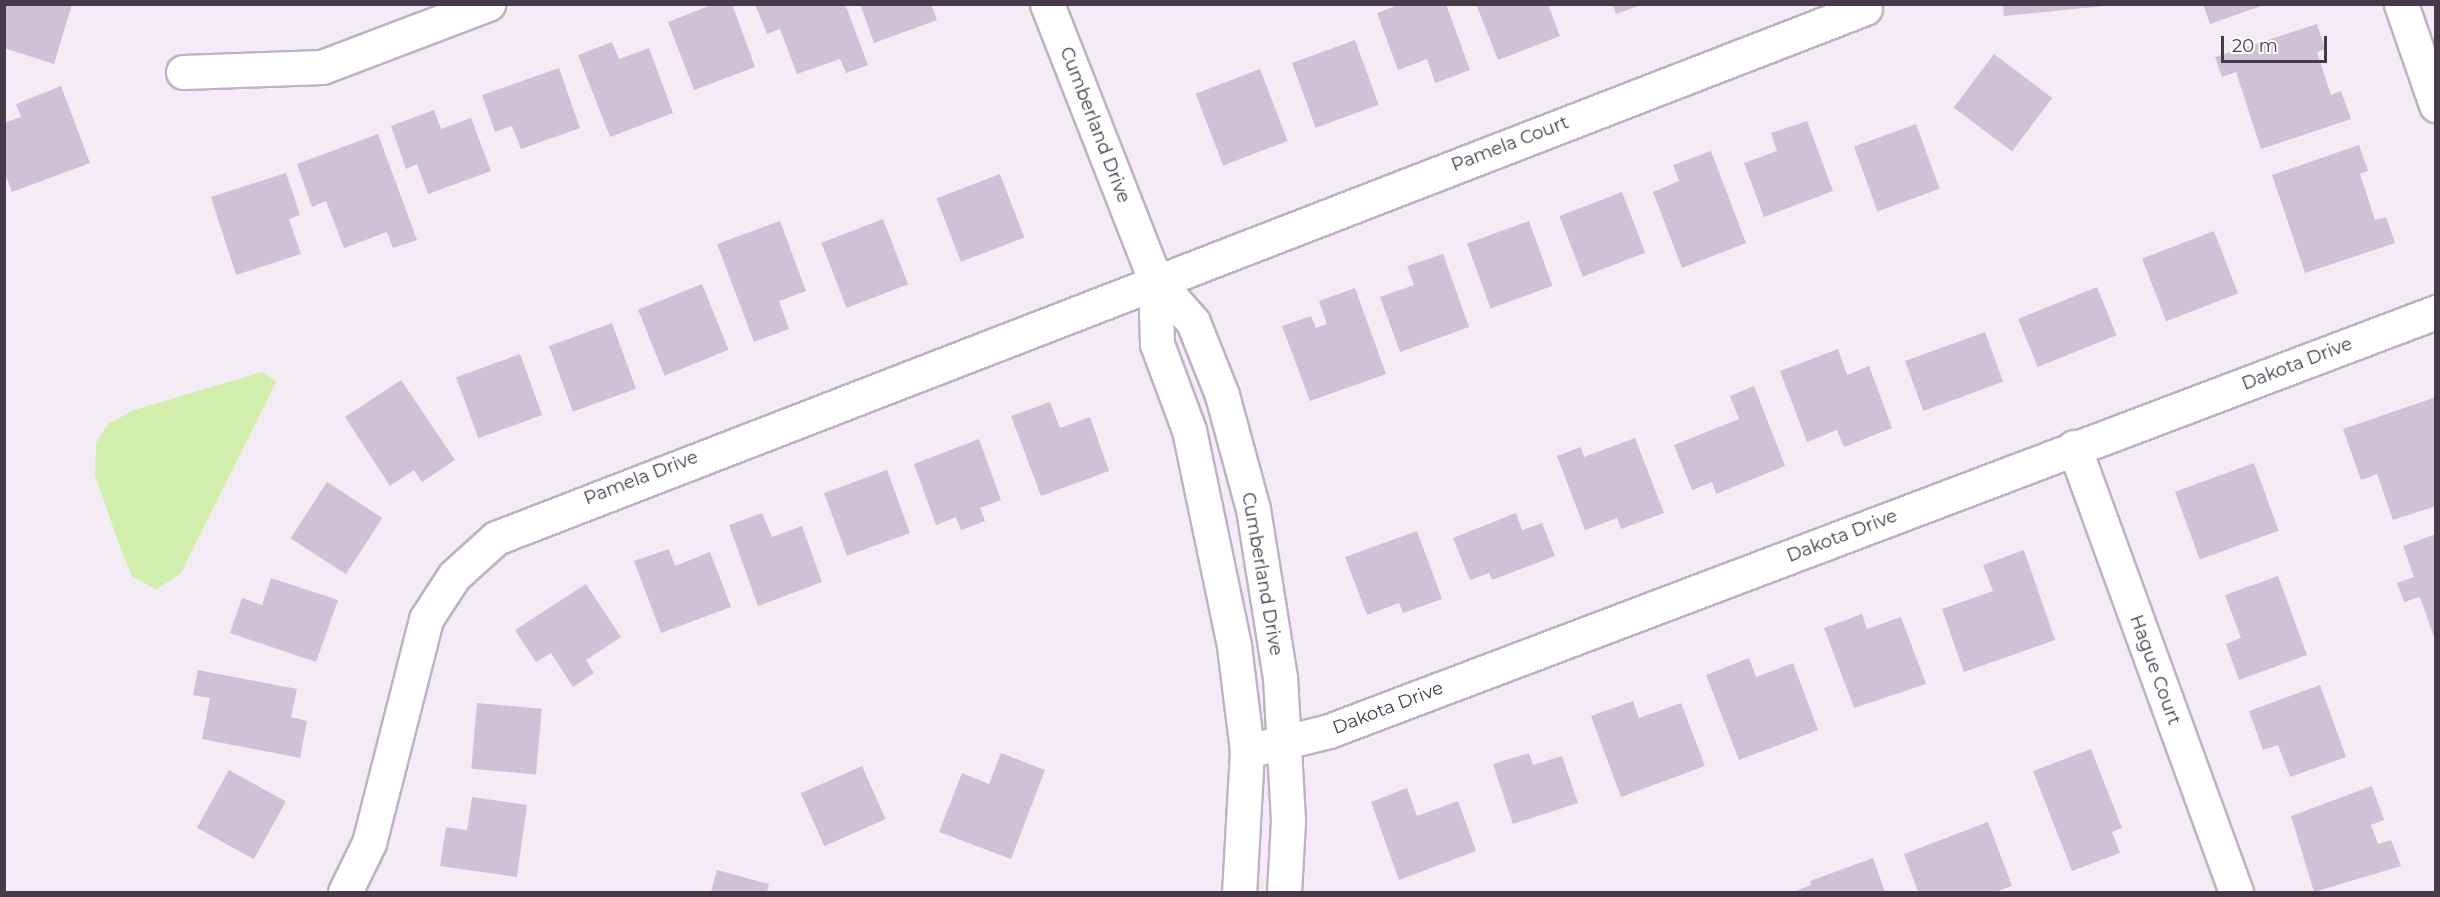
<!DOCTYPE html>
<style>
body{margin:0}
#map{position:relative;width:2440px;height:897px;overflow:hidden;background:#f3ecf5;font-family:Montserrat,sans-serif}
div>[style]{position:absolute}
[style*='--x']{left:calc(var(--x)*1px);top:calc(var(--y)*1px);width:calc(var(--w)*1px);rotate:calc(var(--a)*1deg)}
.water>*{inset:0;background:#d2eeac}
.building>*{inset:0;background:#cfc2d7;transform-origin:0 0}
.roads{filter:drop-shadow(2px 0 #beb2c4) drop-shadow(-2px 0 #beb2c4) drop-shadow(0 2px #beb2c4) drop-shadow(0 -2px #beb2c4)}
.minor>*{height:33px;margin:-16.5px;padding:0 16.5px;transform-origin:16.5px;border-radius:16.5px;background:#fff}
span{translate:-50% -50%;white-space:nowrap;text-align:center;line-height:1.15;-webkit-text-stroke:4.5px #fff;paint-order:stroke}
.street-label{font-size:18px;color:#443a4a}
.frame{position:absolute;inset:0;border:6px solid #443a4a;pointer-events:none}
.scale{position:absolute;left:2221px;top:36px;width:106px;height:27px;box-sizing:border-box;border:3px solid #443a4a;border-top:0;padding-left:8px;font-size:18px;line-height:21px;white-space:nowrap;color:#443a4a;-webkit-text-stroke:4px #fff;paint-order:stroke}
</style>
<div id="map">
<div class="water">
<div style="clip-path:polygon(262px 372px,276px 381px,267px 401px,181px 573px,156px 590px,132px 576px,121px 550px,95px 475px,96px 443px,108px 424px,134px 410px)"></div>
</div>
<div class="building">
<div style="clip-path:polygon(4px 4px,72px 4px,54px 64px,4px 48px)"></div>
<div style="clip-path:polygon(714px 4px,732px 4px,755px 67px,694px 90px,668px 22px)"></div>
<div style="clip-path:polygon(755px 4px,845px 4px,868px 65px,846px 73px,840px 59px,797px 74px,780px 29px,767px 34px)"></div>
<div style="clip-path:polygon(860px 4px,931px 4px,937px 20px,874px 43px)"></div>
<div style="clip-path:polygon(1401px 4px,1446px 4px,1470px 70px,1435px 83px,1427px 59px,1398px 70px,1377px 13px)"></div>
<div style="clip-path:polygon(1476px 4px,1548px 4px,1560px 36px,1498px 60px)"></div>
<div style="clip-path:polygon(1613px 4px,1641px 4px,1641px 5px,1616px 14px)"></div>
<div style="clip-path:polygon(2003px 4px,2104px 4px,2104px 6px,2004px 16px)"></div>
<div style="clip-path:polygon(2203px 4px,2264px 4px,2264px 5px,2210px 24px)"></div>
<div style="clip-path:polygon(2317px 24px,2325px 49px,2317px 52px,2331px 95px,2341px 91px,2351px 119px,2261px 149px,2236px 72px,2222px 77px,2215px 57px)"></div>
<div style="left:1355px;top:40px;width:69px;height:67px;rotate:70deg"></div>
<div style="clip-path:polygon(612px 42px,619px 59px,649px 48px,673px 113px,610px 137px,578px 55px)"></div>
<div style="left:1994px;top:54px;width:73px;height:67px;rotate:37deg"></div>
<div style="clip-path:polygon(559px 68px,580px 128px,521px 149px,512px 126px,495px 132px,482px 95px)"></div>
<div style="left:1260px;top:69px;width:77px;height:69px;rotate:69deg"></div>
<div style="clip-path:polygon(61px 86px,90px 163px,12px 192px,4px 171px,4px 123px,21px 117px,16px 104px)"></div>
<div style="clip-path:polygon(434px 110px,441px 129px,471px 118px,491px 171px,428px 194px,417px 164px,406px 169px,391px 126px)"></div>
<div style="clip-path:polygon(1807px 121px,1833px 191px,1764px 217px,1744px 163px,1777px 151px,1771px 133px)"></div>
<div style="left:1916px;top:124px;width:69px;height:66px;rotate:70deg"></div>
<div style="clip-path:polygon(378px 134px,417px 240px,393px 248px,387px 232px,344px 248px,326px 201px,312px 207px,297px 164px)"></div>
<div style="clip-path:polygon(2359px 145px,2368px 171px,2360px 174px,2375px 220px,2386px 217px,2395px 243px,2305px 273px,2272px 175px)"></div>
<div style="clip-path:polygon(1711px 151px,1746px 243px,1682px 268px,1653px 192px,1679px 181px,1673px 165px)"></div>
<div style="clip-path:polygon(286px 173px,300px 215px,289px 219px,301px 254px,236px 275px,211px 197px)"></div>
<div style="left:1000px;top:174px;width:68px;height:68px;rotate:69deg"></div>
<div style="left:1622px;top:192px;width:65px;height:67px;rotate:69deg"></div>
<div style="left:883px;top:219px;width:70px;height:66px;rotate:69deg"></div>
<div style="clip-path:polygon(780px 221px,806px 291px,779px 301px,789px 329px,754px 342px,717px 244px)"></div>
<div style="left:1529px;top:221px;width:69px;height:66px;rotate:70deg"></div>
<div style="left:2214px;top:231px;width:67px;height:77px;rotate:69deg"></div>
<div style="clip-path:polygon(1443px 254px,1469px 327px,1400px 352px,1380px 297px,1414px 285px,1407px 266px)"></div>
<div style="left:702px;top:284px;width:71px;height:69px;rotate:68deg"></div>
<div style="left:2097px;top:287px;width:52px;height:85px;rotate:68deg"></div>
<div style="clip-path:polygon(1355px 288px,1386px 374px,1310px 401px,1282px 326px,1311px 316px,1316px 328px,1327px 324px,1319px 301px)"></div>
<div style="left:612px;top:323px;width:70px;height:67px;rotate:70deg"></div>
<div style="left:1985px;top:332px;width:53px;height:85px;rotate:70deg"></div>
<div style="clip-path:polygon(1838px 349px,1847px 375px,1869px 366px,1892px 428px,1844px 447px,1837px 430px,1807px 442px,1780px 371px)"></div>
<div style="left:520px;top:354px;width:65px;height:68px;rotate:70deg"></div>
<div style="clip-path:polygon(401px 380px,455px 460px,422px 482px,414px 470px,390px 486px,345px 417px)"></div>
<div style="clip-path:polygon(1754px 386px,1785px 466px,1716px 494px,1712px 482px,1692px 490px,1674px 445px,1739px 419px,1730px 396px)"></div>
<div style="clip-path:polygon(2436px 397px,2436px 506px,2393px 520px,2377px 474px,2361px 480px,2343px 429px)"></div>
<div style="clip-path:polygon(1050px 402px,1060px 428px,1090px 417px,1109px 471px,1041px 496px,1011px 416px)"></div>
<div style="clip-path:polygon(1635px 438px,1664px 513px,1621px 529px,1617px 518px,1585px 530px,1557px 456px,1581px 447px,1584px 457px)"></div>
<div style="clip-path:polygon(979px 439px,1001px 500px,980px 508px,985px 521px,961px 530px,956px 517px,936px 525px,914px 464px)"></div>
<div style="left:2254px;top:463px;width:72px;height:84px;rotate:70deg"></div>
<div style="left:887px;top:470px;width:67px;height:67px;rotate:70deg"></div>
<div style="left:327px;top:482px;width:66px;height:67px;rotate:33deg"></div>
<div style="clip-path:polygon(762px 513px,772px 537px,802px 526px,822px 582px,758px 606px,729px 525px)"></div>
<div style="clip-path:polygon(1516px 513px,1522px 530px,1542px 523px,1555px 556px,1492px 580px,1489px 573px,1470px 580px,1453px 538px)"></div>
<div style="clip-path:polygon(1417px 531px,1442px 599px,1403px 613px,1399px 603px,1367px 615px,1345px 557px)"></div>
<div style="clip-path:polygon(2436px 534px,2436px 640px,2435px 640px,2420px 597px,2404px 602px,2397px 583px,2414px 577px,2403px 546px)"></div>
<div style="clip-path:polygon(669px 549px,675px 566px,710px 552px,731px 607px,661px 633px,634px 561px)"></div>
<div style="clip-path:polygon(2024px 550px,2055px 640px,1964px 672px,1942px 609px,1993px 591px,1983px 565px)"></div>
<div style="clip-path:polygon(2278px 576px,2307px 655px,2239px 680px,2226px 644px,2241px 638px,2225px 595px)"></div>
<div style="clip-path:polygon(271px 578px,338px 600px,316px 662px,230px 633px,242px 598px,262px 605px)"></div>
<div style="clip-path:polygon(586px 584px,621px 637px,586px 660px,594px 673px,573px 687px,551px 653px,536px 662px,515px 630px)"></div>
<div style="clip-path:polygon(1862px 614px,1867px 629px,1901px 617px,1926px 684px,1854px 708px,1824px 628px)"></div>
<div style="clip-path:polygon(1749px 658px,1756px 677px,1793px 663px,1818px 730px,1739px 760px,1706px 675px)"></div>
<div style="clip-path:polygon(198px 670px,297px 689px,291px 717px,307px 721px,300px 758px,202px 739px,210px 698px,193px 695px)"></div>
<div style="clip-path:polygon(2320px 685px,2346px 757px,2290px 777px,2278px 745px,2263px 750px,2249px 711px)"></div>
<div style="clip-path:polygon(1633px 701px,1639px 718px,1681px 703px,1705px 766px,1621px 797px,1591px 716px)"></div>
<div style="left:477px;top:703px;width:65px;height:66px;rotate:5deg"></div>
<div style="clip-path:polygon(2091px 749px,2122px 828px,2112px 832px,2120px 853px,2072px 871px,2033px 771px)"></div>
<div style="clip-path:polygon(1001px 753px,1045px 770px,1011px 859px,939px 832px,962px 773px,989px 784px)"></div>
<div style="clip-path:polygon(1529px 753px,1533px 765px,1562px 756px,1578px 803px,1513px 824px,1493px 764px)"></div>
<div style="left:862px;top:766px;width:58px;height:67px;rotate:66deg"></div>
<div style="left:229px;top:770px;width:65px;height:66px;rotate:29deg"></div>
<div style="clip-path:polygon(2372px 786px,2384px 820px,2371px 825px,2378px 844px,2391px 840px,2401px 866px,2314px 892px,2291px 816px)"></div>
<div style="clip-path:polygon(1407px 788px,1417px 816px,1458px 801px,1476px 851px,1399px 880px,1371px 802px)"></div>
<div style="clip-path:polygon(472px 797px,527px 805px,517px 877px,440px 866px,446px 827px,467px 830px)"></div>
<div style="clip-path:polygon(1988px 822px,2012px 886px,1995px 892px,1918px 892px,1904px 854px)"></div>
<div style="clip-path:polygon(1873px 858px,1885px 892px,1793px 892px,1811px 885px,1810px 881px)"></div>
<div style="clip-path:polygon(717px 870px,769px 884px,767px 892px,711px 892px)"></div>
</div>
<div class="roads">
<div class="minor">
<div style="--x:1047;--y:4;--w:295;--a:68.6"></div>
<div style="--x:1155;--y:279;--w:57;--a:48.5"></div>
<div style="--x:1193;--y:322;--w:79;--a:68.3"></div>
<div style="--x:1222;--y:395;--w:118;--a:74.8"></div>
<div style="--x:1253;--y:509;--w:170;--a:80.9"></div>
<div style="--x:1280;--y:677;--w:144;--a:86.8"></div>
<div style="--x:1288;--y:821;--w:71;--a:93.2"></div>
<div style="--x:2401;--y:4;--w:107;--a:70.9"></div>
<div style="--x:183;--y:72;--w:139;--a:-2.1"></div>
<div style="--x:322;--y:67;--w:178;--a:-20.8"></div>
<div style="--x:1155;--y:279;--w:65;--a:88.2"></div>
<div style="--x:1157;--y:344;--w:92;--a:69.6"></div>
<div style="--x:1189;--y:430;--w:221;--a:78.2"></div>
<div style="--x:1234;--y:646;--w:106;--a:82.9"></div>
<div style="--x:1247;--y:751;--w:141;--a:93.2"></div>
<div style="--x:2074;--y:447;--w:474;--a:70"></div>
<div style="--x:1247;--y:751;--w:84;--a:-13.7"></div>
<div style="--x:1329;--y:731;--w:1184;--a:-20.73"></div>
<div style="--x:345;--y:892;--w:55;--a:-63.9"></div>
<div style="--x:369;--y:843;--w:231;--a:-75.7"></div>
<div style="--x:426;--y:619;--w:51;--a:-56.9"></div>
<div style="--x:454;--y:576;--w:57;--a:-42.1"></div>
<div style="--x:496;--y:538;--w:1468;--a:-21.16"></div>
</div>
</div>
<div class="street-label">
<span style="left:1095px;top:125px;rotate:69deg">Cumberland Drive</span>
<span style="left:1510px;top:144px;rotate:-21deg">Pamela Court</span>
<span style="left:2297px;top:364px;rotate:-21deg">Dakota Drive</span>
<span style="left:641px;top:478px;rotate:-21deg">Pamela Drive</span>
<span style="left:1842px;top:536px;rotate:-21deg">Dakota Drive</span>
<span style="left:1262px;top:574px;rotate:80deg">Cumberland Drive</span>
<span style="left:2155px;top:670px;rotate:70deg">Hague Court</span>
<span style="left:1388px;top:708px;rotate:-21deg">Dakota Drive</span>
</div>
<div class="frame"></div>
<div class="scale">20 m</div>
</div>
